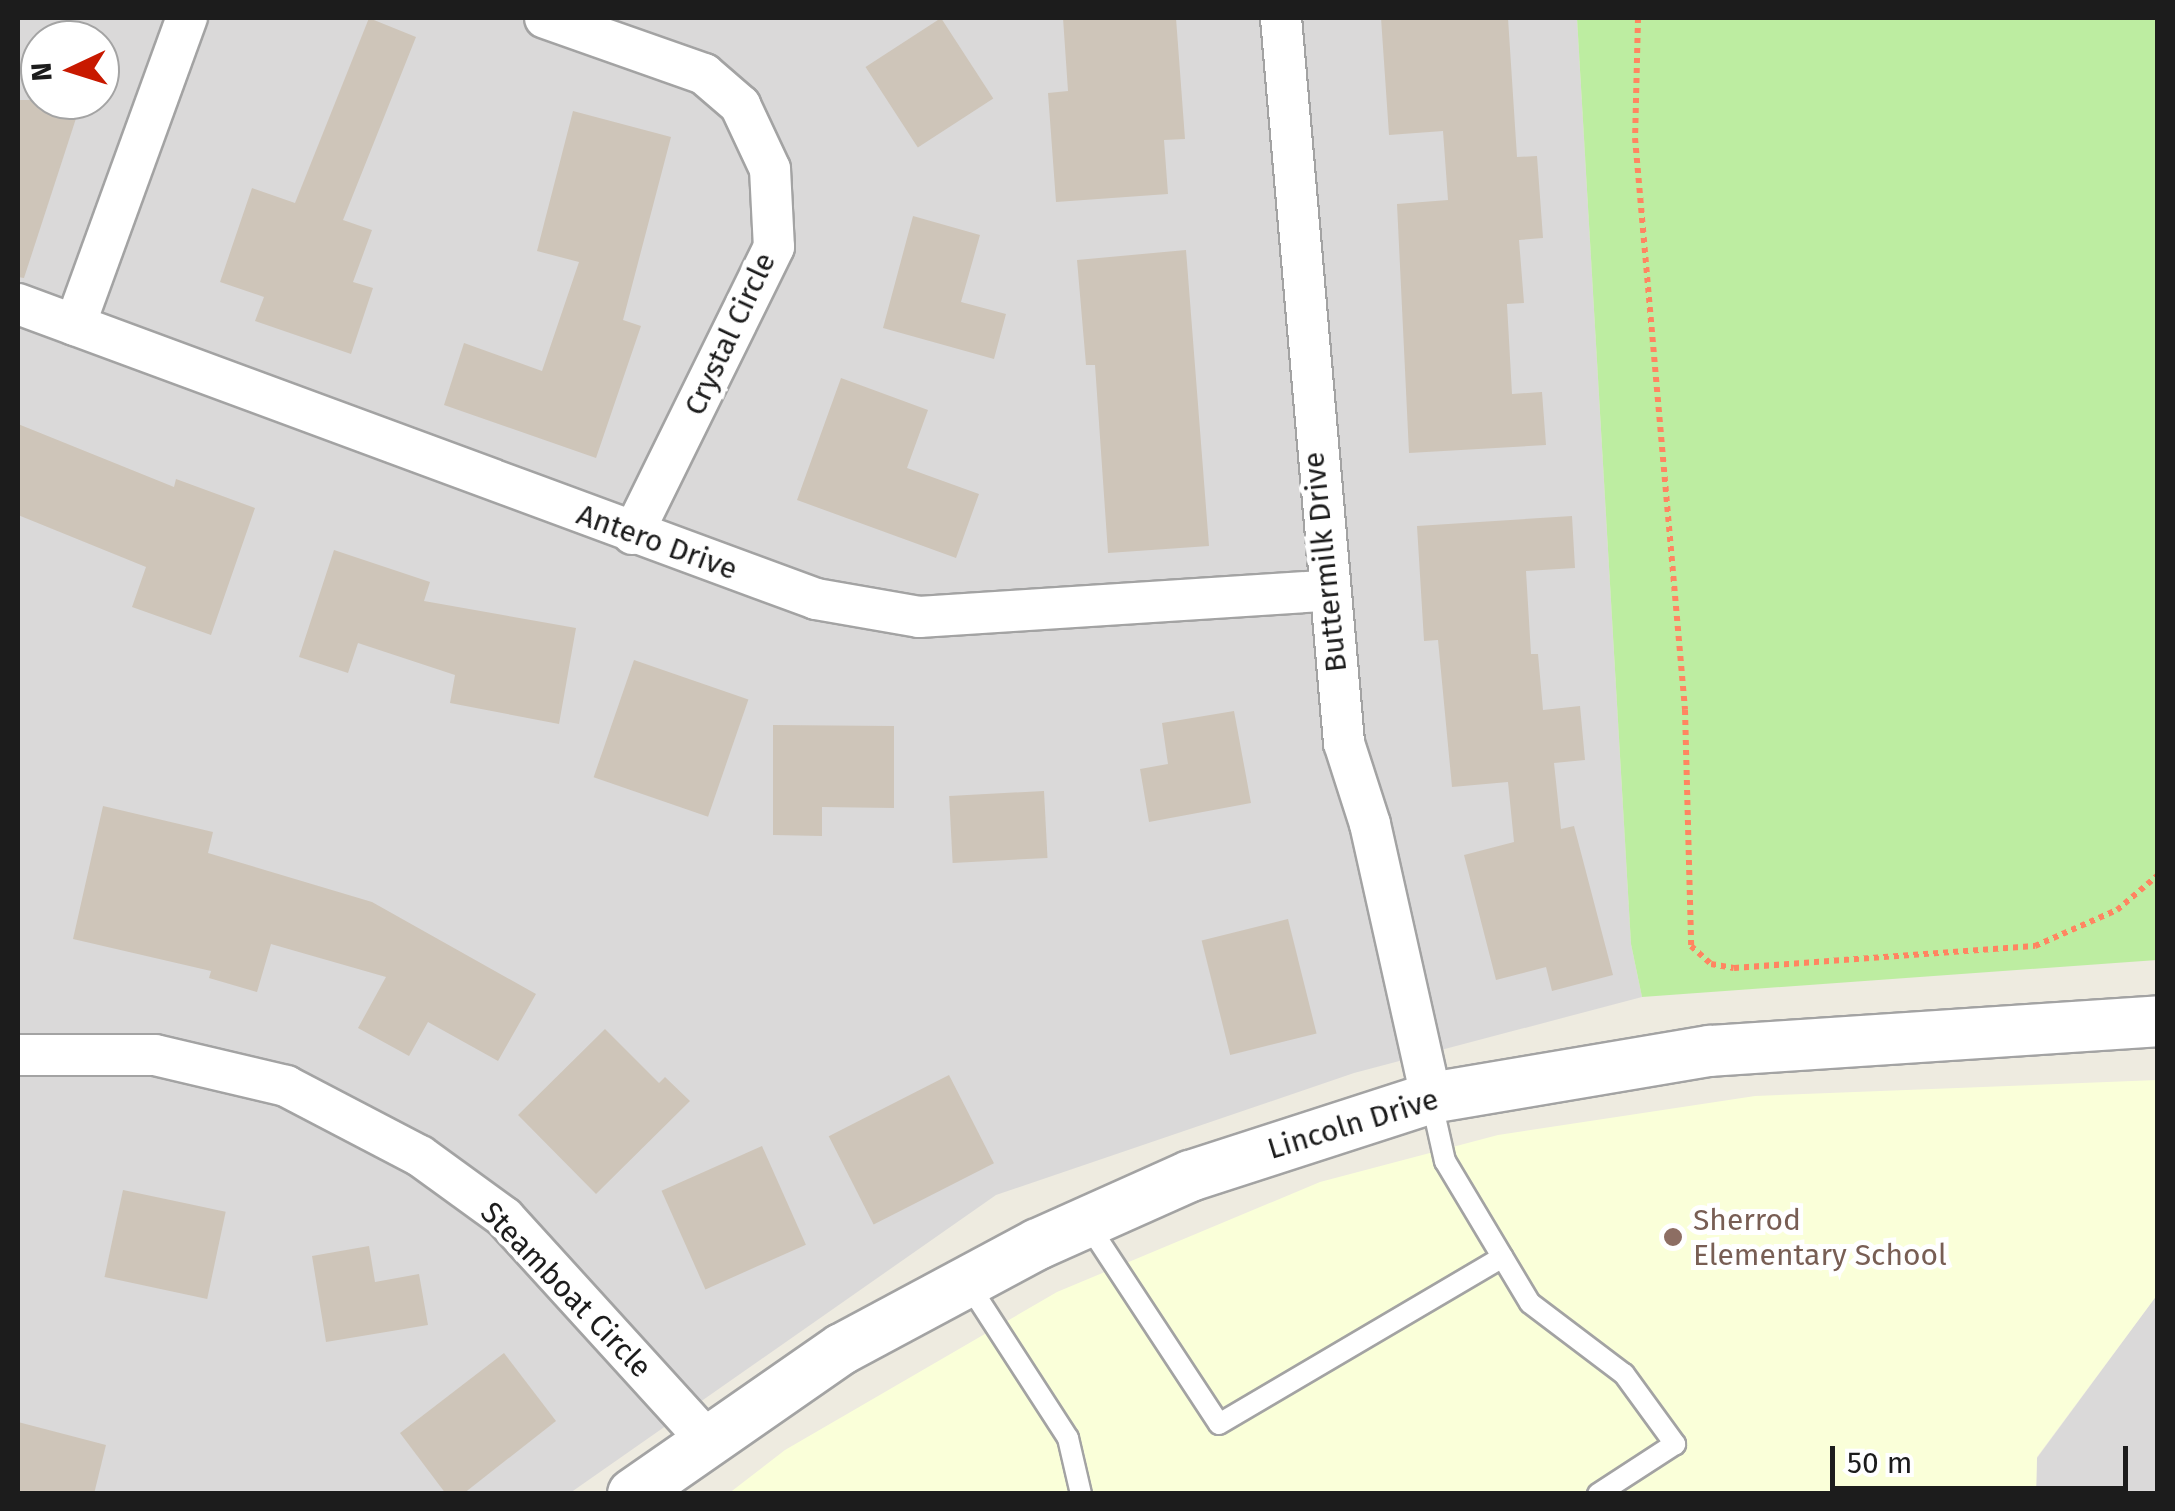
<!DOCTYPE html>
<style>
body{margin:0}
#map{position:relative;width:2175px;height:1511px;overflow:hidden;background:#eeebe0;font-family:"Fira Sans",sans-serif}
div>[style]{position:absolute}
[style*='--x']{left:calc(var(--x)*1px);top:calc(var(--y)*1px);width:calc(var(--w)*1px);rotate:calc(var(--a)*1deg)}
.residential>*{inset:0;background:#dad9d9}
.education>*{inset:0;background:#faffd9}
.grass>*{inset:0;background:#bdeda1}
.building>*{inset:0;background:#cec5b9;transform-origin:0 0}
.path>*{height:6px;margin-top:-3px;transform-origin:0;background:repeating-linear-gradient(90deg,#ff8561 0 5px,transparent 0 10px)}
.roads{filter:drop-shadow(2px 0 #a3a3a3) drop-shadow(-2px 0 #a3a3a3) drop-shadow(0 2px #a3a3a3) drop-shadow(0 -2px #a3a3a3)}
.service>*{height:20px;margin:-10px;padding:0 10px;transform-origin:10px;border-radius:10px;background:#fff}
.minor>*{height:40px;margin:-20px;padding:0 20px;transform-origin:20px;border-radius:20px;background:#fff}
.tertiary>*{height:50px;margin:-25px;padding:0 25px;transform-origin:25px;border-radius:25px;background:#fff}
.dots>*{width:28px;height:28px;translate:-50% -50%;box-sizing:border-box;border:5px solid #fff;border-radius:50%}
span{translate:-50% -50%;white-space:nowrap;text-align:center;line-height:1.15;-webkit-text-stroke:10px #fff;paint-order:stroke}
.street-label{font-size:30px;color:#1c1c1c}
.education-label{font-size:30px;color:#785e54}
.left{translate:0 -50%;text-align:left}
.frame{position:absolute;inset:0;border:20px solid #1c1c1c;pointer-events:none}
.north{position:absolute;left:20px;top:20px;width:100px;height:100px;box-sizing:border-box;background:#fff;border:2px solid #a4a4a4;border-radius:50%;rotate:266deg;font-size:28px;font-weight:700;line-height:40px;text-align:center;color:#1c1c1c}
.north::after{content:'';display:block;margin:auto;width:35px;height:45px;background:#c81900;clip-path:polygon(50% 0,100% 100%,50% 72%,0 100%)}
.scale{position:absolute;left:1830px;top:1446px;width:298px;height:45px;box-sizing:border-box;border:5px solid #1c1c1c;border-top:0;padding-left:12px;font-size:30px;line-height:35px;white-space:nowrap;color:#1c1c1c;-webkit-text-stroke:8px #fff;paint-order:stroke}
</style>
<div id="map">
<div class="residential">
<div style="clip-path:polygon(evenodd,18px 18px,1577px 18px,1631px 944px,1642px 997px,1354px 1073px,996px 1195px,570px 1493px,18px 1493px,18px 18px,40px 40px,100px 40px,100px 100px,40px 100px,40px 40px)"></div>
<div style="clip-path:polygon(2157px 1295px,2157px 1493px,2036px 1494px,2037px 1458px)"></div>
</div>
<div class="education">
<div style="clip-path:polygon(2157px 1080px,2157px 1295px,2037px 1457px,2036px 1493px,728px 1494px,785px 1450px,1057px 1292px,1320px 1182px,1498px 1135px,1755px 1096px)"></div>
</div>
<div class="grass">
<div style="clip-path:polygon(1577px 18px,2157px 18px,2157px 960px,1642px 997px,1631px 944px)"></div>
</div>
<div class="building">
<div style="clip-path:polygon(369px 18px,416px 37px,343px 220px,372px 230px,353px 282px,373px 288px,351px 354px,255px 321px,264px 297px,220px 282px,252px 188px,295px 203px)"></div>
<div style="left:941px;top:18px;width:96px;height:90px;rotate:57deg"></div>
<div style="clip-path:polygon(1063px 18px,1176px 18px,1185px 139px,1164px 140px,1168px 194px,1056px 202px,1048px 93px,1068px 91px)"></div>
<div style="clip-path:polygon(1381px 18px,1508px 18px,1517px 157px,1537px 156px,1543px 238px,1519px 240px,1524px 303px,1507px 304px,1512px 394px,1542px 392px,1546px 445px,1409px 453px,1397px 204px,1448px 200px,1443px 131px,1389px 135px)"></div>
<div style="clip-path:polygon(18px 100px,82px 100px,24px 278px,18px 277px)"></div>
<div style="clip-path:polygon(573px 111px,671px 137px,623px 320px,641px 326px,596px 458px,444px 405px,464px 343px,542px 371px,579px 262px,537px 251px)"></div>
<div style="clip-path:polygon(913px 216px,980px 235px,961px 302px,1006px 314px,994px 359px,883px 328px)"></div>
<div style="clip-path:polygon(1186px 250px,1209px 546px,1108px 553px,1095px 365px,1086px 365px,1077px 260px)"></div>
<div style="clip-path:polygon(841px 378px,928px 410px,907px 468px,979px 494px,956px 558px,797px 500px)"></div>
<div style="clip-path:polygon(18px 424px,174px 487px,176px 479px,255px 508px,211px 635px,132px 607px,146px 567px,18px 515px)"></div>
<div style="clip-path:polygon(1572px 516px,1575px 568px,1526px 571px,1531px 654px,1538px 654px,1543px 710px,1580px 706px,1585px 760px,1554px 763px,1561px 829px,1574px 826px,1613px 975px,1552px 991px,1546px 967px,1496px 980px,1464px 855px,1514px 842px,1508px 782px,1452px 787px,1438px 640px,1424px 641px,1417px 526px)"></div>
<div style="clip-path:polygon(334px 550px,430px 582px,424px 601px,576px 628px,559px 724px,450px 703px,455px 675px,358px 643px,348px 673px,299px 657px)"></div>
<div style="left:634px;top:660px;width:121px;height:124px;rotate:19deg"></div>
<div style="clip-path:polygon(1234px 711px,1251px 803px,1149px 822px,1140px 769px,1168px 764px,1162px 723px)"></div>
<div style="clip-path:polygon(773px 725px,894px 726px,894px 808px,822px 807px,822px 836px,773px 835px)"></div>
<div style="left:1044px;top:791px;width:67px;height:95px;rotate:87deg"></div>
<div style="clip-path:polygon(103px 806px,213px 832px,208px 853px,372px 902px,536px 994px,498px 1061px,428px 1022px,409px 1056px,358px 1028px,386px 977px,271px 944px,257px 992px,209px 978px,211px 971px,73px 939px)"></div>
<div style="left:1288px;top:919px;width:118px;height:89px;rotate:76deg"></div>
<div style="clip-path:polygon(605px 1029px,659px 1083px,665px 1077px,690px 1101px,596px 1194px,518px 1115px)"></div>
<div style="left:949px;top:1075px;width:99px;height:135px;rotate:63deg"></div>
<div style="left:762px;top:1146px;width:108px;height:110px;rotate:66deg"></div>
<div style="left:123px;top:1190px;width:105px;height:89px;rotate:12deg"></div>
<div style="clip-path:polygon(369px 1246px,375px 1282px,419px 1274px,428px 1325px,326px 1342px,312px 1256px)"></div>
<div style="clip-path:polygon(504px 1353px,556px 1421px,463px 1494px,446px 1494px,400px 1433px)"></div>
<div style="clip-path:polygon(18px 1422px,106px 1445px,94px 1494px,18px 1494px)"></div>
</div>
<div class="path">
<div style="--x:1638;--y:18;--w:120;--a:91.4"></div>
<div style="--x:1635;--y:138;--w:574;--a:85"></div>
<div style="--x:1685;--y:710;--w:236;--a:88.5"></div>
<div style="--x:1691;--y:946;--w:27;--a:42"></div>
<div style="--x:1711;--y:964;--w:23;--a:10"></div>
<div style="--x:1734;--y:968;--w:302;--a:-4.2"></div>
<div style="--x:2035;--y:946;--w:90;--a:-23.7"></div>
<div style="--x:2117;--y:910;--w:54;--a:-40.5"></div>
</div>
<div class="roads">
<div class="service">
<div style="--x:1431;--y:1099;--w:64;--a:77.3"></div>
<div style="--x:1445;--y:1161;--w:165;--a:59.1"></div>
<div style="--x:1530;--y:1303;--w:118;--a:37.1"></div>
<div style="--x:1624;--y:1374;--w:87;--a:53.9"></div>
<div style="--x:1675;--y:1444;--w:92;--a:147"></div>
<div style="--x:1087;--y:1223;--w:240;--a:56.7"></div>
<div style="--x:1219;--y:1424;--w:329;--a:-30.5"></div>
<div style="--x:967;--y:1282;--w:186;--a:57.1"></div>
<div style="--x:1068;--y:1438;--w:57;--a:76.9"></div>
</div>
<div class="minor">
<div style="--x:545;--y:18;--w:169;--a:19.4"></div>
<div style="--x:704;--y:74;--w:48;--a:40.7"></div>
<div style="--x:740;--y:105;--w:71;--a:64.9"></div>
<div style="--x:770;--y:169;--w:78;--a:87.1"></div>
<div style="--x:774;--y:247;--w:320;--a:116.2"></div>
<div style="--x:1281;--y:18;--w:728;--a:85.03"></div>
<div style="--x:1344;--y:743;--w:85;--a:72.2"></div>
<div style="--x:1370;--y:824;--w:281;--a:77.4"></div>
<div style="--x:18;--y:304;--w:851;--a:20.29"></div>
<div style="--x:816;--y:599;--w:105;--a:9.9"></div>
<div style="--x:919;--y:617;--w:408;--a:-3.7"></div>
<div style="--x:75;--y:325;--w:327;--a:-70"></div>
<div style="--x:18;--y:1055;--w:137;--a:0"></div>
<div style="--x:155;--y:1055;--w:135;--a:13.3"></div>
<div style="--x:286;--y:1086;--w:151;--a:27.6"></div>
<div style="--x:420;--y:1156;--w:104;--a:36"></div>
<div style="--x:504;--y:1217;--w:299;--a:47.7"></div>
</div>
<div class="tertiary">
<div style="--x:633;--y:1494;--w:254;--a:-34.8"></div>
<div style="--x:842;--y:1349;--w:222;--a:-28.2"></div>
<div style="--x:1038;--y:1244;--w:167;--a:-24.1"></div>
<div style="--x:1190;--y:1176;--w:253;--a:-17.9"></div>
<div style="--x:1431;--y:1098;--w:283;--a:-9.6"></div>
<div style="--x:1710;--y:1051;--w:449;--a:-3.8"></div>
</div>
</div>
<div class="dots">
<div style="left:1673px;top:1237px;background:#8d6e63"></div>
</div>
<div class="street-label">
<span style="left:730px;top:334px;rotate:-65deg">Crystal Circle</span>
<span style="left:657px;top:542px;rotate:20deg">Antero Drive</span>
<span style="left:1325px;top:562px;rotate:-96deg">Buttermilk Drive</span>
<span style="left:1353px;top:1124px;rotate:-17deg">Lincoln Drive</span>
<span style="left:566px;top:1290px;rotate:46deg">Steamboat Circle</span>
</div>
<div class="education-label">
<span class="left" style="left:1693px;top:1237px">Sherrod<br>Elementary School</span>
</div>
<div class="frame"></div>
<div class="north">N</div>
<div class="scale">50 m</div>
</div>
